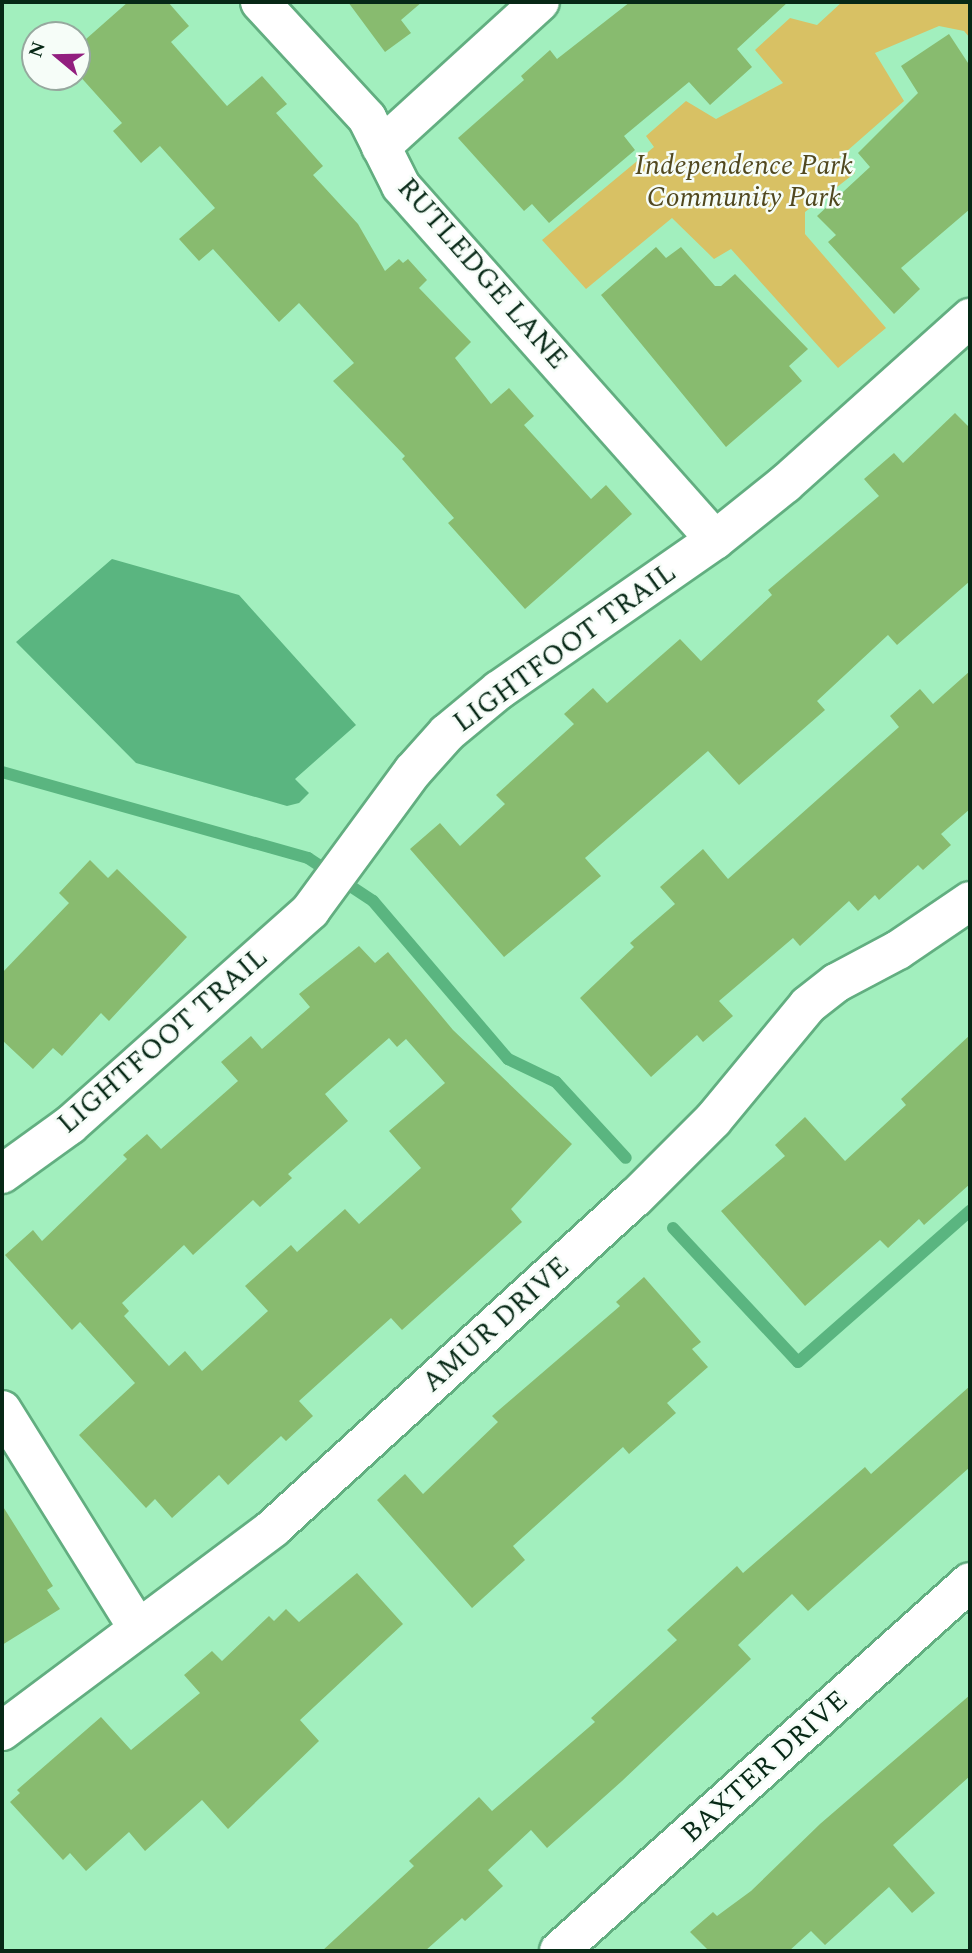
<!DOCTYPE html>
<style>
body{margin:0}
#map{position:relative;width:972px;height:1953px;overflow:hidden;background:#a2efbe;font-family:Spectral,serif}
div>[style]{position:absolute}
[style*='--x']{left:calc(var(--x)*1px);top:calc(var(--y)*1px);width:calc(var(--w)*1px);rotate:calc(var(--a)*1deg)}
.green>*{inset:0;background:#d8c164}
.water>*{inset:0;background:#5ab580}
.stream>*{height:12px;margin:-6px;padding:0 6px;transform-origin:6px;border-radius:6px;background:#5ab580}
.building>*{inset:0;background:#88bb6f}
.roads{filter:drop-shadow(2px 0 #62ae80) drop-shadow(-2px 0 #62ae80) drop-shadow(0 2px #62ae80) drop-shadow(0 -2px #62ae80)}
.street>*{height:38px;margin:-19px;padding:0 19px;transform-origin:19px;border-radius:19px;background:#fff}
span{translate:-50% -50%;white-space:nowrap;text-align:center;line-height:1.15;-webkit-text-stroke:5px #f6fdf8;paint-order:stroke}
.park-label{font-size:28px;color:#51481f;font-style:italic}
.street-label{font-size:28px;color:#072816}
.frame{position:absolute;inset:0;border:4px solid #072816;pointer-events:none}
.north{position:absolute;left:21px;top:21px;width:70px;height:70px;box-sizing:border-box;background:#f6fdf8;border:2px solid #96a89e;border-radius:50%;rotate:289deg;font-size:19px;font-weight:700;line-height:28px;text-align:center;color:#072816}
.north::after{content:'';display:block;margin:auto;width:24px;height:32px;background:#921f7f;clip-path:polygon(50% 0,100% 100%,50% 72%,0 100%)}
</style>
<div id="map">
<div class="green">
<div style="clip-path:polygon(842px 2px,970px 2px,970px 38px,964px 31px,939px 26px,875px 53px,904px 101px,839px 158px,855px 173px,805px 212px,805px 234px,886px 328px,838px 368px,731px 249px,714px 259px,672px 218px,586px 289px,542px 240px,654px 147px,646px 136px,686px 101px,716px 119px,783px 83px,755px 50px,790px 18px,817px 25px)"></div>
</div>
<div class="water">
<div style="clip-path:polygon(112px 559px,239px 595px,356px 725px,295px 779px,309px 793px,299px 803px,287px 806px,136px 763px,16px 642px)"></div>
</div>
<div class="stream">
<div style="--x:2;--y:772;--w:318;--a:15.7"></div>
<div style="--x:308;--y:858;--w:78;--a:33.5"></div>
<div style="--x:373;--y:901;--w:208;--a:49.5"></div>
<div style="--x:508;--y:1059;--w:53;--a:25.6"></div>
<div style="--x:556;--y:1082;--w:103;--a:47.4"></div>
<div style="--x:673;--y:1228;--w:183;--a:47"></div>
<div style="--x:798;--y:1362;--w:229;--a:-41.3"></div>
</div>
<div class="building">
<div style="clip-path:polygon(128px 2px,168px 2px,189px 26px,171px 42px,227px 106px,262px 76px,287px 104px,276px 113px,323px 166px,313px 175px,358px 224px,385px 271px,399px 259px,403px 263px,408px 259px,427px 280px,419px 288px,471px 342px,455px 358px,491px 404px,509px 388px,534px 416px,524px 425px,591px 499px,606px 485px,632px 514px,525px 609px,448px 523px,454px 518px,402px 459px,405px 456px,333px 381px,354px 363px,299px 303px,279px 322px,213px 249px,199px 261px,179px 239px,215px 208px,160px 146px,141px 163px,113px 131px,122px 123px,77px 73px,77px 47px)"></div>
<div style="clip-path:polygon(348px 2px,422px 2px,401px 20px,411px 33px,385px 52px)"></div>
<div style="clip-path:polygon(630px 2px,788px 2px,737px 49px,752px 67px,710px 105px,689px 82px,624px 136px,635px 150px,549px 223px,532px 204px,524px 211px,458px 138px,524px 80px,521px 76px,550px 50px,557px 59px)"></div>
<div style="clip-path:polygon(949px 34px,970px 66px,970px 209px,901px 268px,920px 289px,894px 314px,828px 242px,836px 235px,817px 216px,870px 167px,858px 153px,918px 93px,901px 66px)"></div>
<div style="clip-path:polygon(656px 247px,666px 258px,681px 247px,715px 286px,721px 286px,735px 274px,808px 349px,789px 366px,802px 381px,726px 447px,601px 295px)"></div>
<div style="clip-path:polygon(955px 413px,970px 428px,970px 581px,897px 645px,888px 635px,817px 701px,825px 710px,739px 785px,708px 751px,585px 858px,601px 876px,504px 957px,410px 849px,440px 823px,460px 846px,505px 804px,496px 795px,574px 724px,564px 714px,593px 688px,607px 703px,680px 639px,701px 661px,772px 595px,768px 590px,879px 496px,864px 479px,894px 453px,903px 463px)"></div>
<div style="clip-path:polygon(970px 671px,970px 809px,941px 834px,951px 845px,923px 870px,918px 865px,879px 900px,875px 895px,858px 911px,849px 901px,800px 946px,793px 938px,719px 1001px,733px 1016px,703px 1042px,697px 1035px,651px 1077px,580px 998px,634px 947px,630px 943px,675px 904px,660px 887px,703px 849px,728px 879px,899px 727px,890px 716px,920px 689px,933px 704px)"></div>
<div style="clip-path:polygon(90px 860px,108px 878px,117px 869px,187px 937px,109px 1021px,101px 1013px,62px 1056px,53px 1048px,33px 1069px,2px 1040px,2px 973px,69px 903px,59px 893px)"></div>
<div style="clip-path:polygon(evenodd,359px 946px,375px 963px,388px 952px,453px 1030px,572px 1144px,511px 1209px,522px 1222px,402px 1330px,391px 1318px,299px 1401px,313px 1416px,286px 1441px,281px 1436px,228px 1485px,219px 1475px,172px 1518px,155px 1499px,146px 1508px,79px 1435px,135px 1383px,80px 1322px,72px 1330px,5px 1255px,33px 1230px,42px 1241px,127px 1159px,123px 1155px,147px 1134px,161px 1149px,238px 1081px,221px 1062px,251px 1036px,262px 1049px,310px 1007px,299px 994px,359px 946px,389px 1038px,397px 1047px,406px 1039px,445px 1083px,389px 1131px,421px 1168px,359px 1224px,345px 1209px,297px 1252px,291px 1245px,245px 1286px,268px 1311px,202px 1371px,185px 1351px,169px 1366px,124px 1316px,129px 1311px,122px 1303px,184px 1245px,193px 1255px,253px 1200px,260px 1207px,292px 1178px,288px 1174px,348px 1121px,325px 1094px,389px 1038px)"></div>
<div style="clip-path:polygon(970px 1035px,970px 1184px,924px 1225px,919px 1219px,888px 1248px,880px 1240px,805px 1306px,721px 1211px,785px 1156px,775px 1145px,805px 1117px,845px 1161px,906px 1105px,901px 1099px)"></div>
<div style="clip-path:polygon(644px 1277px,701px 1342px,692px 1349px,708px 1367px,667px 1403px,676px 1413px,629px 1454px,623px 1447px,513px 1546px,525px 1560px,472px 1608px,377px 1500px,405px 1474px,423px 1494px,498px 1422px,492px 1416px,620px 1306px,616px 1302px)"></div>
<div style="clip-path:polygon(970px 1386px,970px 1467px,808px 1611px,792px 1594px,738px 1645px,751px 1659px,622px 1781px,547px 1848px,531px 1830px,488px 1870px,503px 1886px,465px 1921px,462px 1918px,425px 1951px,322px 1951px,414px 1866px,409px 1861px,479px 1797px,492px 1811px,595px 1722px,591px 1718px,677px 1640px,667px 1630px,737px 1566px,743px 1573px,865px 1467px,871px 1474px)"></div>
<div style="clip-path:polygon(2px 1505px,53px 1586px,47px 1590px,60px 1609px,2px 1645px)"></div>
<div style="clip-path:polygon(357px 1573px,403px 1624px,300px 1720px,319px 1741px,228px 1829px,202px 1800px,145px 1851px,129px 1832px,86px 1871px,70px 1853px,63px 1860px,10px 1802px,20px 1793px,17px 1790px,101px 1717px,131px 1750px,200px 1693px,184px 1675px,212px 1651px,222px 1661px,269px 1616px,274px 1621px,286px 1609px,299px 1622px)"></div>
<div style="clip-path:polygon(970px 1695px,970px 1776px,893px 1845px,935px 1893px,912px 1913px,889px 1887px,825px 1945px,811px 1931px,789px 1951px,709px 1951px,690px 1932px,713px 1912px,717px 1916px,751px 1891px,820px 1824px)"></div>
</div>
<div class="roads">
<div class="street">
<div style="--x:260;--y:2;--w:158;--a:47.3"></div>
<div style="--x:367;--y:118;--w:76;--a:63.4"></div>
<div style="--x:401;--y:186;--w:473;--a:48.4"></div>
<div style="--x:381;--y:147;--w:215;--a:-42.4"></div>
<div style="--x:2;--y:1174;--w:84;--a:-35.8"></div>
<div style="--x:70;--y:1125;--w:322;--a:-41.7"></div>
<div style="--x:310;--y:911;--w:174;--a:-53.7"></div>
<div style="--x:413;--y:771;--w:51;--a:-48.2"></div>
<div style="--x:447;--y:733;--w:67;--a:-39.6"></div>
<div style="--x:499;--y:690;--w:263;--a:-34.8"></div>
<div style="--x:715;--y:540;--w:90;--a:-38.7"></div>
<div style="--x:785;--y:484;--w:249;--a:-41.9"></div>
<div style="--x:2;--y:1410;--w:256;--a:58.1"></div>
<div style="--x:2;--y:1731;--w:339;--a:-36.8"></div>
<div style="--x:273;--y:1528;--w:490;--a:-42.4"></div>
<div style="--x:635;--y:1198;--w:110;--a:-45"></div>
<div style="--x:713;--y:1120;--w:149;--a:-50.4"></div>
<div style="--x:808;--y:1005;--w:36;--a:-38"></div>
<div style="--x:836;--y:983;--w:70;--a:-28"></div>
<div style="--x:898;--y:950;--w:87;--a:-34.2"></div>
<div style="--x:559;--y:1951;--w:552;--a:-41.92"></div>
</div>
</div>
<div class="park-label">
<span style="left:744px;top:182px">Independence Park<br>Community Park</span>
</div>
<div class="street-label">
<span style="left:482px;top:274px;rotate:49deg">RUTLEDGE LANE</span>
<span style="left:565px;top:648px;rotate:-36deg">LIGHTFOOT TRAIL</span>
<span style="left:163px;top:1041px;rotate:-41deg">LIGHTFOOT TRAIL</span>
<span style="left:496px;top:1325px;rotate:-42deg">AMUR DRIVE</span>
<span style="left:765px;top:1767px;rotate:-42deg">BAXTER DRIVE</span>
</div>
<div class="frame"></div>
<div class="north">N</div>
</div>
